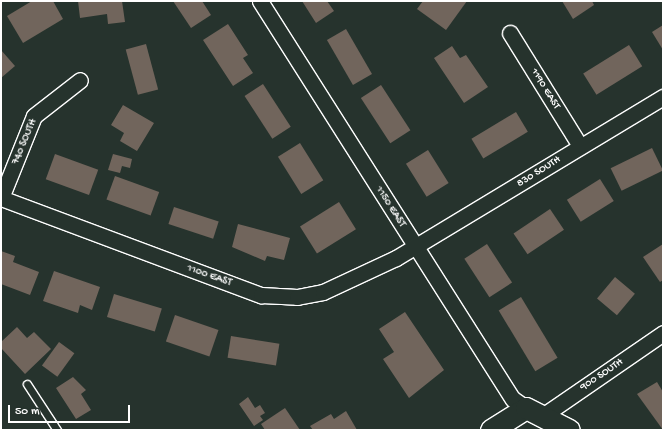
<!DOCTYPE html>
<style>
body{margin:0}
#map{position:relative;width:664px;height:431px;overflow:hidden;background:#26332d;font-family:"Gochi Hand",sans-serif}
div>[style]{position:absolute}
[style*='--x']{left:calc(var(--x)*1px);top:calc(var(--y)*1px);width:calc(var(--w)*1px);rotate:calc(var(--a)*1deg)}
.building>*{inset:0;background:#71655c;transform-origin:0 0}
.roads{filter:drop-shadow(1px 0 #fff) drop-shadow(-1px 0 #fff) drop-shadow(0 1px #fff) drop-shadow(0 -1px #fff)}
.lane>*{height:7px;margin:-3.5px;padding:0 3.5px;transform-origin:3.5px;border-radius:3.5px;background:#26332d}
.street>*{height:15px;margin:-7.5px;padding:0 7.5px;transform-origin:7.5px;border-radius:7.5px;background:#26332d}
.secondary>*{height:21px;margin:-10.5px;padding:0 10.5px;transform-origin:10.5px;border-radius:10.5px;background:#26332d}
span{translate:-50% -50%;white-space:nowrap;text-align:center;line-height:1.15;-webkit-text-stroke:3px #26332d;paint-order:stroke}
.street-label{font-size:11px;color:#fff}
.frame{position:absolute;inset:0;border:2px solid #fff;pointer-events:none}
.scale{position:absolute;left:8px;top:405px;width:122px;height:18px;box-sizing:border-box;border:2px solid #fff;border-top:0;padding-left:5px;font-size:12px;line-height:14px;white-space:nowrap;color:#fff;-webkit-text-stroke:3px #26332d;paint-order:stroke}
</style>
<div id="map">
<div class="building">
<div style="clip-path:polygon(32px 1px,53px 1px,63px 19px,23px 43px,7px 16px)"></div>
<div style="clip-path:polygon(78px 1px,122px 1px,125px 22px,108px 24px,107px 14px,80px 18px)"></div>
<div style="clip-path:polygon(173px 1px,202px 1px,211px 15px,191px 28px)"></div>
<div style="clip-path:polygon(302px 1px,327px 1px,334px 11px,316px 23px)"></div>
<div style="clip-path:polygon(423px 1px,467px 1px,446px 30px,417px 9px)"></div>
<div style="clip-path:polygon(562px 1px,592px 1px,594px 5px,573px 19px)"></div>
<div style="clip-path:polygon(228px 24px,248px 55px,243px 58px,253px 73px,233px 86px,203px 40px)"></div>
<div style="clip-path:polygon(663px 25px,663px 50px,652px 32px)"></div>
<div style="left:346px;top:29px;width:52px;height:22px;rotate:60deg"></div>
<div style="left:146px;top:44px;width:47px;height:21px;rotate:75deg"></div>
<div style="left:629px;top:45px;width:25px;height:54px;rotate:58deg"></div>
<div style="clip-path:polygon(452px 46px,460px 58px,466px 55px,488px 87px,464px 103px,434px 58px)"></div>
<div style="clip-path:polygon(1px 50px,15px 66px,1px 78px)"></div>
<div style="left:263px;top:84px;width:51px;height:22px;rotate:57deg"></div>
<div style="left:381px;top:85px;width:54px;height:24px;rotate:57deg"></div>
<div style="clip-path:polygon(123px 105px,154px 123px,137px 151px,120px 141px,124px 133px,111px 125px)"></div>
<div style="left:516px;top:112px;width:23px;height:52px;rotate:59deg"></div>
<div style="left:300px;top:143px;width:44px;height:26px;rotate:58deg"></div>
<div style="left:652px;top:148px;width:25px;height:46px;rotate:64deg"></div>
<div style="left:428px;top:150px;width:39px;height:26px;rotate:58deg"></div>
<div style="left:55px;top:154px;width:46px;height:27px;rotate:20deg"></div>
<div style="clip-path:polygon(113px 154px,132px 159px,130px 168px,122px 166px,120px 173px,108px 170px)"></div>
<div style="left:115px;top:176px;width:47px;height:25px;rotate:20deg"></div>
<div style="left:600px;top:179px;width:26px;height:39px;rotate:58deg"></div>
<div style="left:339px;top:202px;width:32px;height:46px;rotate:58deg"></div>
<div style="left:174px;top:207px;width:47px;height:18px;rotate:18deg"></div>
<div style="left:550px;top:209px;width:25px;height:44px;rotate:56deg"></div>
<div style="clip-path:polygon(238px 224px,290px 238px,284px 260px,267px 256px,265px 261px,232px 247px)"></div>
<div style="left:487px;top:244px;width:46px;height:27px;rotate:57deg"></div>
<div style="clip-path:polygon(663px 244px,663px 280px,660px 282px,643px 257px)"></div>
<div style="clip-path:polygon(1px 251px,15px 256px,13px 262px,39px 272px,30px 295px,1px 284px)"></div>
<div style="clip-path:polygon(54px 271px,100px 287px,92px 310px,80px 305px,78px 313px,43px 301px)"></div>
<div style="left:615px;top:277px;width:26px;height:28px;rotate:40deg"></div>
<div style="left:114px;top:294px;width:50px;height:24px;rotate:17deg"></div>
<div style="left:521px;top:297px;width:71px;height:26px;rotate:59deg"></div>
<div style="clip-path:polygon(405px 312px,444px 370px,409px 398px,383px 359px,394px 352px,379px 329px)"></div>
<div style="left:175px;top:315px;width:46px;height:28px;rotate:19deg"></div>
<div style="clip-path:polygon(17px 327px,27px 338px,34px 332px,51px 349px,25px 374px,1px 348px,1px 342px)"></div>
<div style="left:231px;top:336px;width:49px;height:22px;rotate:9deg"></div>
<div style="left:59px;top:342px;width:19px;height:29px;rotate:36deg"></div>
<div style="clip-path:polygon(73px 377px,86px 390px,81px 394px,91px 410px,76px 419px,56px 388px)"></div>
<div style="clip-path:polygon(657px 382px,663px 392px,663px 430px,637px 394px)"></div>
<div style="clip-path:polygon(248px 397px,255px 408px,260px 405px,265px 413px,260px 416px,263px 420px,254px 426px,239px 404px)"></div>
<div style="clip-path:polygon(285px 408px,300px 430px,265px 430px,261px 424px)"></div>
<div style="clip-path:polygon(346px 411px,357px 430px,313px 430px,310px 426px,331px 414px,334px 419px)"></div>
</div>
<div class="roads">
<div class="lane">
<div style="--x:27;--y:384;--w:55;--a:56.9"></div>
</div>
<div class="street">
<div style="--x:260;--y:1;--w:472;--a:57.6"></div>
<div style="--x:513;--y:399;--w:16;--a:35"></div>
<div style="--x:510;--y:33;--w:133;--a:58.2"></div>
<div style="--x:1;--y:198;--w:278;--a:20.5"></div>
<div style="--x:261;--y:295;--w:36;--a:3"></div>
<div style="--x:297;--y:297;--w:26;--a:-11"></div>
<div style="--x:323;--y:292;--w:81;--a:-25"></div>
<div style="--x:396;--y:258;--w:312;--a:-31.1"></div>
<div style="--x:1;--y:198;--w:88;--a:-68.1"></div>
<div style="--x:34;--y:116;--w:58;--a:-38"></div>
<div style="--x:541;--y:417;--w:148;--a:-34.5"></div>
</div>
<div class="secondary">
<div style="--x:491;--y:430;--w:41;--a:-32.2"></div>
<div style="--x:526;--y:408;--w:48;--a:27.1"></div>
</div>
</div>
<div class="street-label">
<span style="left:545px;top:89px;rotate:58deg">1190 EAST</span>
<span style="left:25px;top:142px;rotate:-67deg">740 SOUTH</span>
<span style="left:539px;top:172px;rotate:-32deg">830 SOUTH</span>
<span style="left:390px;top:207px;rotate:58deg">1150 EAST</span>
<span style="left:209px;top:276px;rotate:20deg">1100 EAST</span>
<span style="left:602px;top:375px;rotate:-34deg">900 SOUTH</span>
</div>
<div class="frame"></div>
<div class="scale">50 m</div>
</div>
